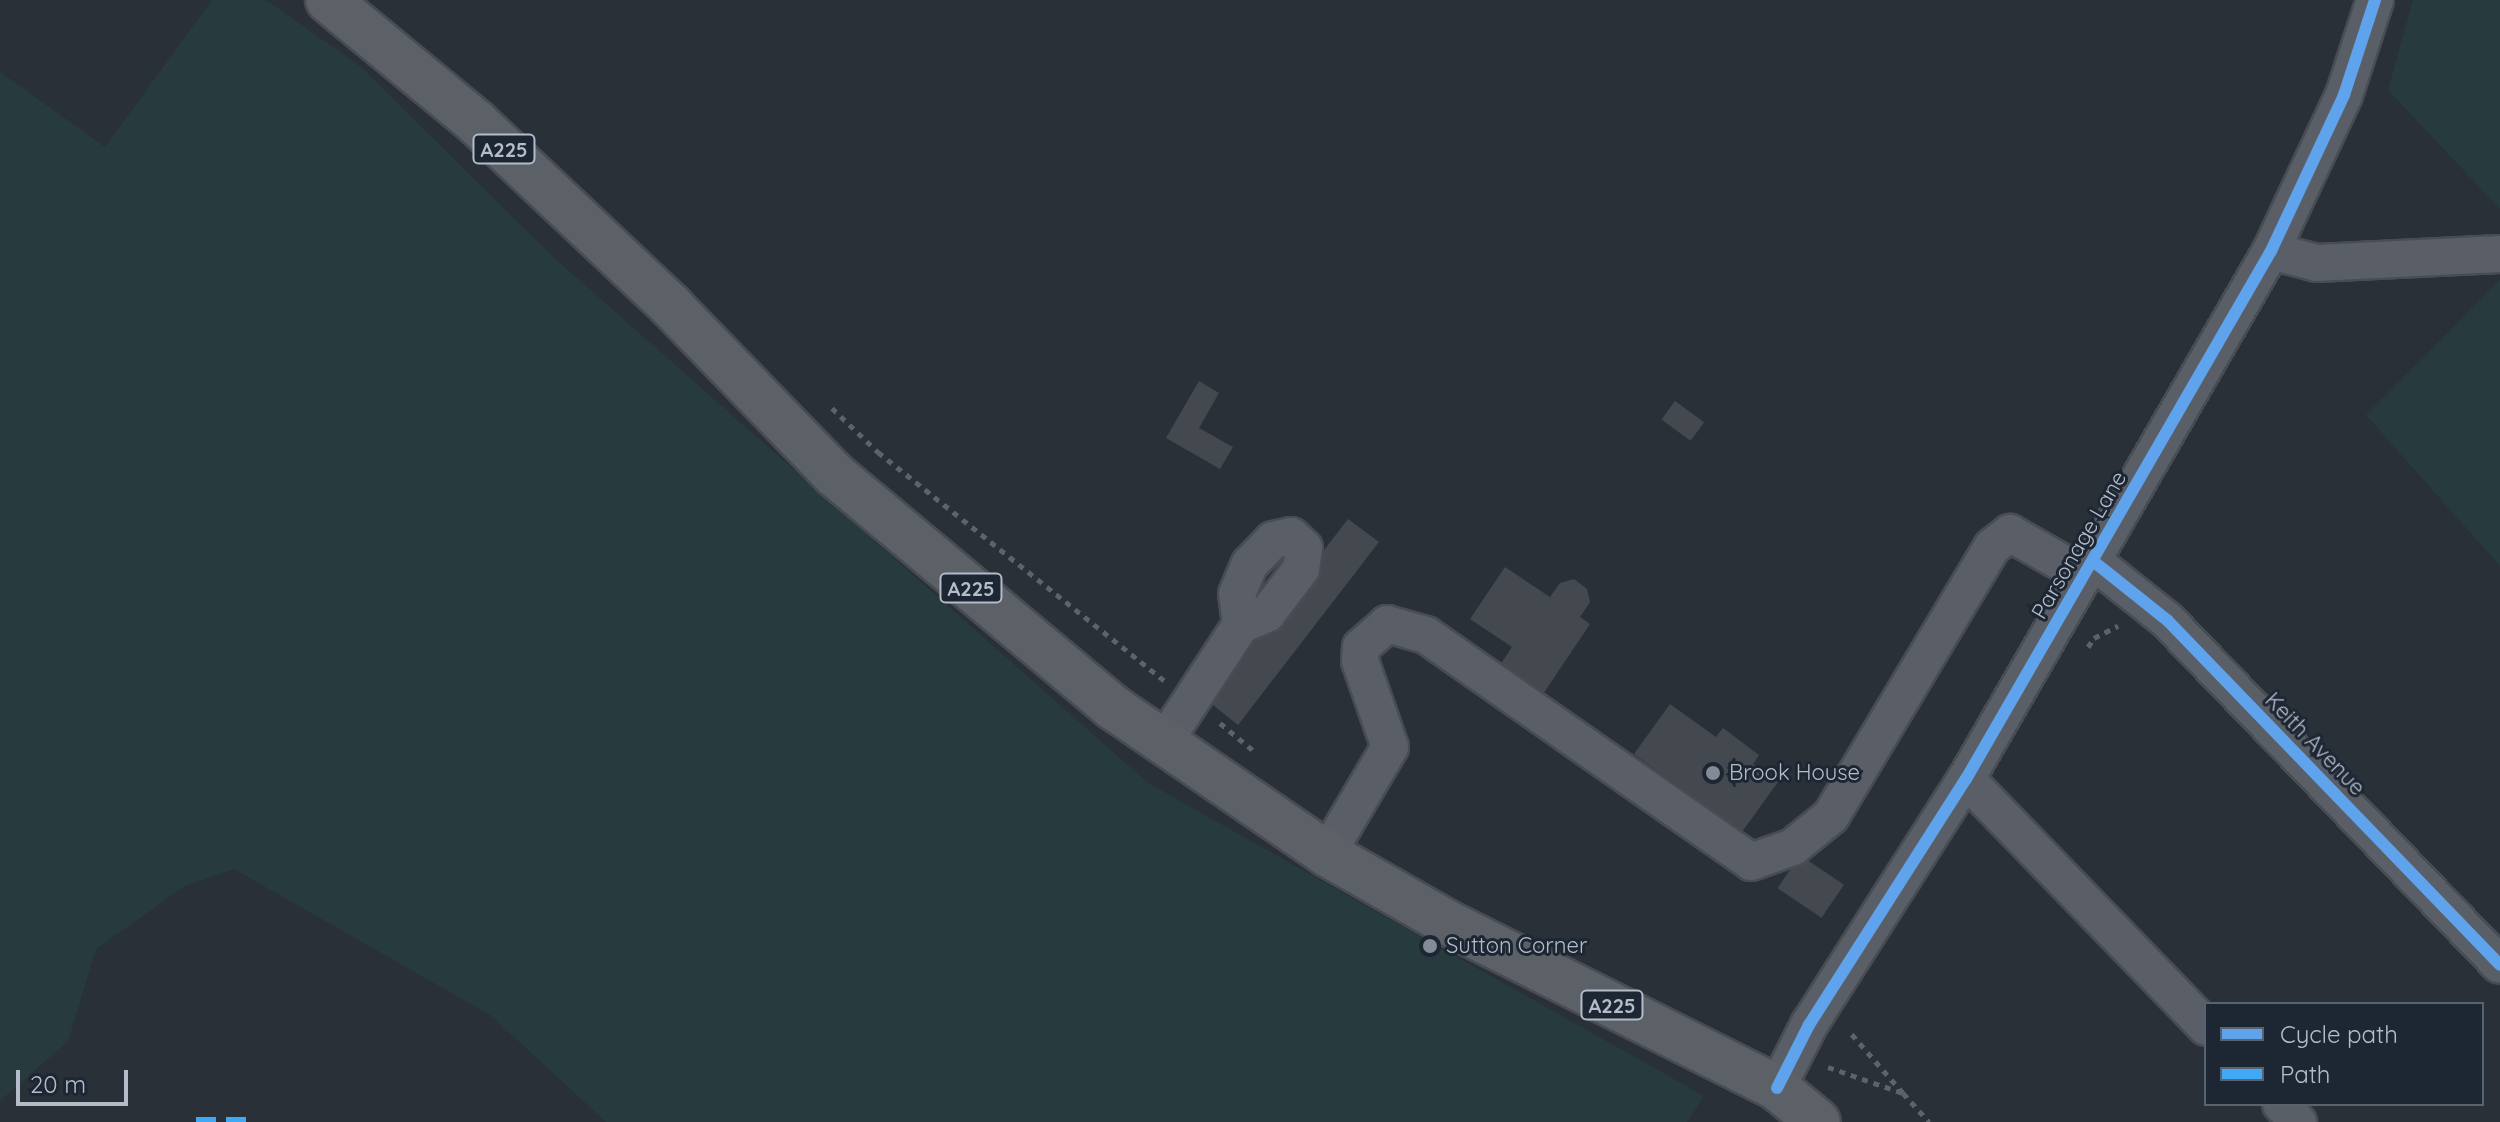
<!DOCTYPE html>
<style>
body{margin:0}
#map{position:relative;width:2500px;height:1122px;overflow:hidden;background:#2a3038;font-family:Quicksand,sans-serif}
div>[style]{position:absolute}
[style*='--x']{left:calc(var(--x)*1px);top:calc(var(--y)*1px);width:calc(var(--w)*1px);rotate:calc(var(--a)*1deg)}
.green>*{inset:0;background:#273a3e}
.building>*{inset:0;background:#444950;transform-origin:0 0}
.path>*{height:5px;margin-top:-2.5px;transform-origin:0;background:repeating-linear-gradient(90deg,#5d636a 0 6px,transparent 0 12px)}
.roads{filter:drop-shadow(2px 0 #484c53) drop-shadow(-2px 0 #484c53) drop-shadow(0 2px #484c53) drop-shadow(0 -2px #484c53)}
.minor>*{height:36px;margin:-18px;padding:0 18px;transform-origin:18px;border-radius:18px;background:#5a5e66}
.major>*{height:44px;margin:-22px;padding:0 22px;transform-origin:22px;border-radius:22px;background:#5c6168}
.quiet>*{height:10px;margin-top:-5px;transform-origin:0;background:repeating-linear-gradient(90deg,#3fa9f5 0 20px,transparent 0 30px)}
.cycleway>*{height:12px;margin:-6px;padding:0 6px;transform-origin:6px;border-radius:6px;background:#60a3ed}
.dots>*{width:22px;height:22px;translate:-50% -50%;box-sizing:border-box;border:4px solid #1d2633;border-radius:50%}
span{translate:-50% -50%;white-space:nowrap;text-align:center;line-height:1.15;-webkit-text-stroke:6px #1d2633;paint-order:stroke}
.shield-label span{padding:2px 6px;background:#1d2633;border:2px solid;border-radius:6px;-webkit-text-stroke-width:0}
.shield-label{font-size:20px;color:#b4bcc9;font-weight:700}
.street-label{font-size:22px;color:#b4bcc9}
.poi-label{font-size:22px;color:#b4bcc9}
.left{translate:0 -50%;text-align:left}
.legend{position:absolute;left:2204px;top:1002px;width:280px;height:104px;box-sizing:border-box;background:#1d2633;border:2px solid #59626f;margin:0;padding:10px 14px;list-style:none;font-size:24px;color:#b4bcc9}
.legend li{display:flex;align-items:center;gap:16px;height:40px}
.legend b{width:40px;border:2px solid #59626f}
.scale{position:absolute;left:16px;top:1070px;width:112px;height:36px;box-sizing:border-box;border:4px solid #b4bcc9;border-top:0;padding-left:10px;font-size:24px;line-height:28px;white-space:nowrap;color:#b4bcc9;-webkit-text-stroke:6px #1d2633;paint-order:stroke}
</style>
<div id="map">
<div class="green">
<div style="clip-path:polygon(212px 0,266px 0,360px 66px,551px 255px,1148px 783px,1704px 1096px,1687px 1122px,606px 1122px,490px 1015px,234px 869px,185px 886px,96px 949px,68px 1041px,0 1101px,0 72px,105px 147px)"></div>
<div style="clip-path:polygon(2413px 0,2500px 0,2500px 209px,2388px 90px)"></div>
<div style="clip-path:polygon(2500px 280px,2500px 566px,2366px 415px)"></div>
</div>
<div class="building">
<div style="clip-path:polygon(1199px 381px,1219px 393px,1199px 428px,1233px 447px,1220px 469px,1166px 438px)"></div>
<div style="left:1675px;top:401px;width:36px;height:23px;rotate:36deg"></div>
<div style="clip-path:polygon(1348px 519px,1379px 542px,1238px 725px,1208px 701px,1232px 653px,1240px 659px)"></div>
<div style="clip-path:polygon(1505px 567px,1550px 597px,1560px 583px,1574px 579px,1587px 589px,1590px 602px,1580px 617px,1590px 624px,1541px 697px,1498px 668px,1512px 647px,1470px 619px)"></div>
<div style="clip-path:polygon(1670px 704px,1716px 737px,1723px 728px,1759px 755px,1753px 764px,1778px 782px,1742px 832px,1634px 754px)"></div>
<div style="left:1800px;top:855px;width:53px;height:40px;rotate:34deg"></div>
</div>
<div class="path">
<div style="--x:832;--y:408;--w:64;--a:43.7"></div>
<div style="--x:878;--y:452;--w:366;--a:38.6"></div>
<div style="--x:2088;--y:647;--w:11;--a:-56"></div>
<div style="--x:2094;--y:638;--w:27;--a:-27"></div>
<div style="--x:1220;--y:723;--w:45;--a:39.6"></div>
<div style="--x:1828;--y:1067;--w:79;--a:19.1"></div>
<div style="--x:1903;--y:1093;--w:82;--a:-131.1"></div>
<div style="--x:1903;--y:1093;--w:39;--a:48"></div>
</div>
<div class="roads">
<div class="minor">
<div style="--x:2271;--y:251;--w:48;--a:14.6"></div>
<div style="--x:2317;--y:263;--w:183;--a:-2.8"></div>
<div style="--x:2093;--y:561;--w:95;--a:38.6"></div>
<div style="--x:2167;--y:620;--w:479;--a:46"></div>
<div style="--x:1164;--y:742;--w:140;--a:-56.7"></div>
<div style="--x:1241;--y:625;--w:31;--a:-97"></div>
<div style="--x:1237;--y:594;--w:33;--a:-67"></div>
<div style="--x:1250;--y:564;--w:33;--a:-46"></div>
<div style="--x:1273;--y:540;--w:18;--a:-13"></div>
<div style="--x:1291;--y:536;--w:18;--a:43"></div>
<div style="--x:1304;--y:548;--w:21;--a:98"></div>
<div style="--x:1301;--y:569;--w:56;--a:127.1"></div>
<div style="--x:1267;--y:614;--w:28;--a:157"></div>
<div style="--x:1966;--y:779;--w:345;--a:45.9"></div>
<div style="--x:1327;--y:854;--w:124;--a:-59.5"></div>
<div style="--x:1390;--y:747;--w:91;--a:-109.2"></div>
<div style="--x:1360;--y:661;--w:14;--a:-86"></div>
<div style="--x:1361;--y:647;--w:35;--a:-41"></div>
<div style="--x:1387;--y:624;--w:41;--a:15.8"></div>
<div style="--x:1426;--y:635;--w:396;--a:34.9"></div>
<div style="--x:1751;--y:862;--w:45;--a:-19.7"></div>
<div style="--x:1793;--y:847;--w:49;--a:-39.2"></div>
<div style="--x:1831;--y:816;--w:313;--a:-59.1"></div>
<div style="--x:1992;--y:547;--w:23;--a:-38"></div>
<div style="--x:2010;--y:533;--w:86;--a:29.8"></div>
<div style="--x:1777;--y:1088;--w:71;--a:-63.1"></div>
<div style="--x:1809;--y:1025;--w:292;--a:-57.5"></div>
<div style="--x:1966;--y:779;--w:610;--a:-59.99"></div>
<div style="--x:2271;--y:251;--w:172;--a:-64.9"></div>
<div style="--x:2344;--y:95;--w:100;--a:-71.9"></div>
<div style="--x:2281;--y:1104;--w:25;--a:47"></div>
</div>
<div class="major">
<div style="--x:328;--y:0;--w:193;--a:39.5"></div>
<div style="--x:477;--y:123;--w:267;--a:43.3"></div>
<div style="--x:671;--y:306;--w:235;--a:45.9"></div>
<div style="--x:835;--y:475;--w:363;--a:39.9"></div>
<div style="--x:1114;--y:708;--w:258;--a:34.4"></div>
<div style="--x:1327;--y:854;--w:137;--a:29.7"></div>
<div style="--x:1446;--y:922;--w:370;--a:26.6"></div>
<div style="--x:1777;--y:1088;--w:53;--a:39.7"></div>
</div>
</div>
<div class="quiet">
<div style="--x:196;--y:1122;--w:53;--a:0"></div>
</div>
<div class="cycleway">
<div style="--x:2093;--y:561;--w:95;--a:38.6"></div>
<div style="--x:2167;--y:620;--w:479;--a:46"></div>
<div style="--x:1777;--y:1088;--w:71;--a:-63.1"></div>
<div style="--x:1809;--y:1025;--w:292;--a:-57.5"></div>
<div style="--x:1966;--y:779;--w:610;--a:-59.99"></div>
<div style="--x:2271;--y:251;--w:172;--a:-64.9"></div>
<div style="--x:2344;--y:95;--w:100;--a:-71.9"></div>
</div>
<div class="dots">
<div style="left:1713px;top:773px;background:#848b96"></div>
<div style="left:1430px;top:946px;background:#848b96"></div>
</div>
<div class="shield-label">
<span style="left:504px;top:149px">A225</span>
<span style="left:971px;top:588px">A225</span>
<span style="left:1612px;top:1005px">A225</span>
</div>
<div class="street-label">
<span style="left:2079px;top:545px;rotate:-60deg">Parsonage Lane</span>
<span style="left:2315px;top:744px;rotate:46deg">Keith Avenue</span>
</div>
<div class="poi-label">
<span class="left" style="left:1729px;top:773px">Brook House</span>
<span class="left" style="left:1446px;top:946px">Sutton Corner</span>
</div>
<ul class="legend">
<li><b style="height:10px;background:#60a3ed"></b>Cycle path</li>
<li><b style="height:10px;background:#3fa9f5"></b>Path</li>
</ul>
<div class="scale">20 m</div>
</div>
